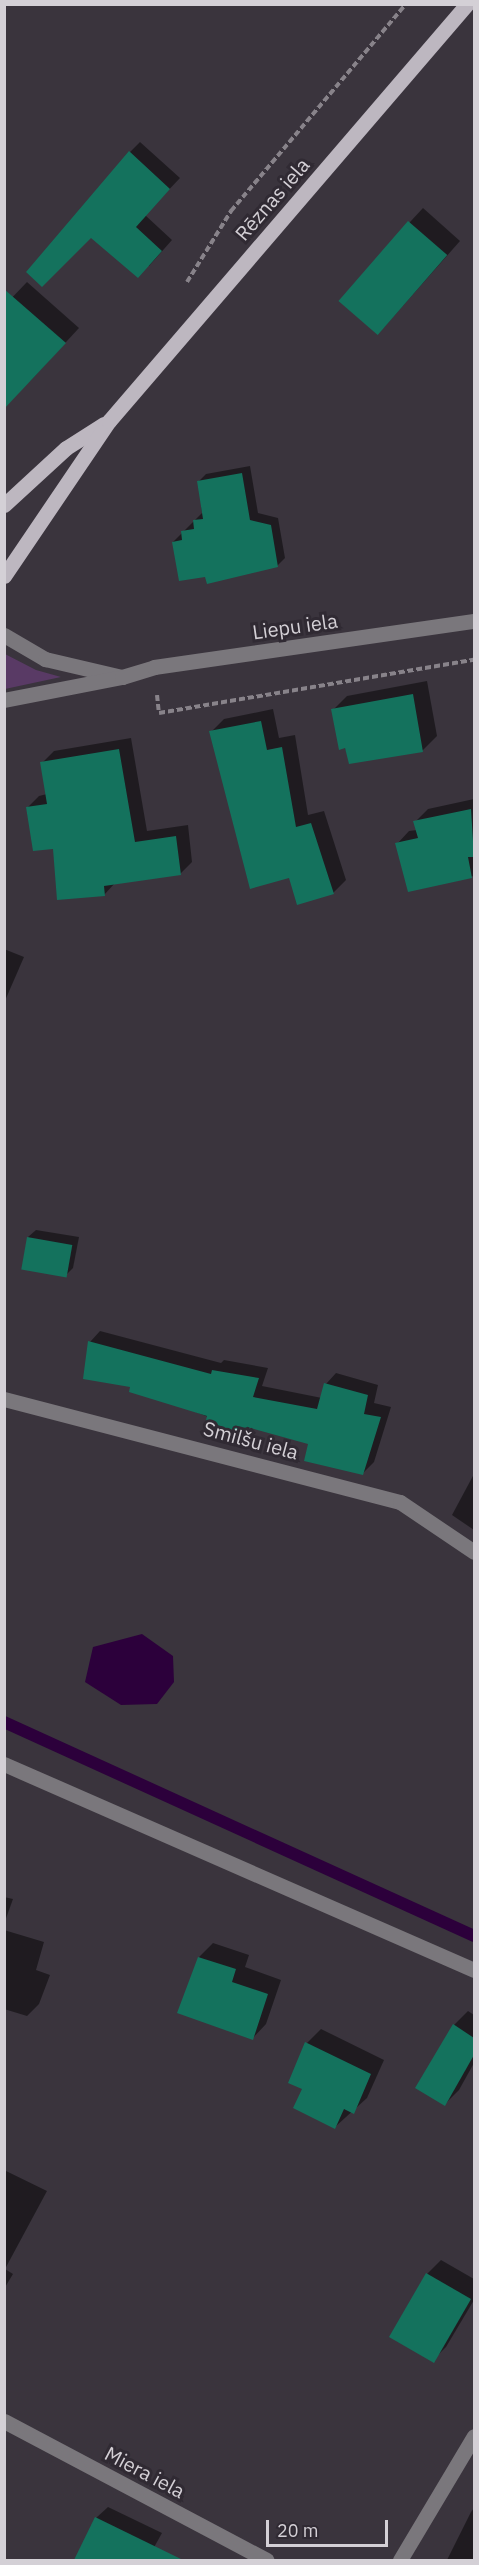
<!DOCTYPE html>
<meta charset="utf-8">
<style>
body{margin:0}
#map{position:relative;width:479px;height:2565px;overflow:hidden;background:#3a343d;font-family:"IBM Plex Sans",sans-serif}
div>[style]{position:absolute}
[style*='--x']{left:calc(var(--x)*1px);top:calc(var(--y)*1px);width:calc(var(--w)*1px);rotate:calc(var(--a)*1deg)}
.green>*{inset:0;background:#593a65}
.water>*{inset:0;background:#2c003b}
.shadow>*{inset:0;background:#0007}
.stream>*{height:12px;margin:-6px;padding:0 6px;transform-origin:6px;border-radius:6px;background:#2c003b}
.building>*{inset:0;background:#14725d;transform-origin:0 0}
.path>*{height:4px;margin-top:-2px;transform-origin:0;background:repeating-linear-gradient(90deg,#88838a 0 6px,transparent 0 9px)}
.minor>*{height:15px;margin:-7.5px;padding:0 7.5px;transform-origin:7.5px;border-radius:7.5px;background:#7a777c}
.major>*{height:15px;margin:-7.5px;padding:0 7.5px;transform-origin:7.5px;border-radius:7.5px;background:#bdb7c0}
span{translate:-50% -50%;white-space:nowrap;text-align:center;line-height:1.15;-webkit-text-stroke:6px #302a33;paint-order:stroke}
.street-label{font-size:20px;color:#d4d0d6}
.frame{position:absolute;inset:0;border:6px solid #d4d0d6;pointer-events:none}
.scale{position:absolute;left:266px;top:2520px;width:122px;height:27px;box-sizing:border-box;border:3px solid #d4d0d6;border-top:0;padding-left:8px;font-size:18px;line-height:21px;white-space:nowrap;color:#d4d0d6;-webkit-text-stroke:4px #302a33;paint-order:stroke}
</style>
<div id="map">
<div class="green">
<div style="clip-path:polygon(5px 654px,36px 670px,61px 677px,5px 689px)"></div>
</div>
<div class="water">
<div style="clip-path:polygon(142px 1634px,173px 1656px,174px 1682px,157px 1704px,121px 1705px,85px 1682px,93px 1647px)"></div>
</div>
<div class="shadow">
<div style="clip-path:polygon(140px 142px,180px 178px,145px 215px,172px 240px,149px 266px,91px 236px,130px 152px)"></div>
<div style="clip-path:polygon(423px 208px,460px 241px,379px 333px,410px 222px)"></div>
<div style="clip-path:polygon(27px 282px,79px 328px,30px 381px,4px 306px)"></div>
<div style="clip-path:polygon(250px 466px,258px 513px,278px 518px,285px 558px,277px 566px,207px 575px,173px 542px,202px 513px,199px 481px,206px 474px)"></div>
<div style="clip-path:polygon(427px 681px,437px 736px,423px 750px,350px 763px,333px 710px,347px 696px)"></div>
<div style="clip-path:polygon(273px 709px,279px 738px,295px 735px,308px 815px,324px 811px,346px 880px,333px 893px,290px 876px,211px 732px,224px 719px)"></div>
<div style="clip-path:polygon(131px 738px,147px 831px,188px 825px,192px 862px,180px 874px,115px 883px,104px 895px,54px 847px,27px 808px,39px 796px,47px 794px,42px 763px,54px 751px)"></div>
<div style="clip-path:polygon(474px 799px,474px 876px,409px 890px,397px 844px,409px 831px,417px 830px,415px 822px,428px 809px)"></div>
<div style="clip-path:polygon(4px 949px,24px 957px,4px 1003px)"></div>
<div style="clip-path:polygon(36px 1230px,79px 1237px,73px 1268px,65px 1276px,28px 1237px)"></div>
<div style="clip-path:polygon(100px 1331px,221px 1363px,224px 1360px,268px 1368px,262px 1386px,322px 1398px,326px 1384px,336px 1373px,378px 1385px,374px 1403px,391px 1407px,374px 1462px,363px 1473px,310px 1443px,250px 1427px,245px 1432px,132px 1386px,90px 1342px)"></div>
<div style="clip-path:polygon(474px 1474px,474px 1530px,452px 1515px)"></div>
<div style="clip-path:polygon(4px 1897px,13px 1899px,4px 1924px)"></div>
<div style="clip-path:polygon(4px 1930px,44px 1942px,36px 1970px,50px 1975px,39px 2004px,27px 2016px,4px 2009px)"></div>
<div style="clip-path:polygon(213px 1943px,249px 1955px,245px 1967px,281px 1980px,266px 2024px,252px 2039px,199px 1957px)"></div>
<div style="clip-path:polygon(468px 2011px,474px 2015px,474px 2063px,459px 2090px,445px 2104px,454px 2025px)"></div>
<div style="clip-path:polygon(321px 2029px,384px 2060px,367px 2098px,335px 2127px,304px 2088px,307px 2043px)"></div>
<div style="clip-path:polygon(4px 2170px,47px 2191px,5px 2269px,13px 2274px,4px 2289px)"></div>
<div style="clip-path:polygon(441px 2260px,474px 2279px,474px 2300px,446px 2347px,432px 2361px,427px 2274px)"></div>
<div style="clip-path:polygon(108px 2507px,162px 2533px,147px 2560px,76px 2560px,96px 2518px)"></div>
<div style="clip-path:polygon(474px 2508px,474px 2560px,447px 2560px,471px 2512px)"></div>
</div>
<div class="stream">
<div style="--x:4;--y:1722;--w:516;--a:24.48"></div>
</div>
<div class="building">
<div style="clip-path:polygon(129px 151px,170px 189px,136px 227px,162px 251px,138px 278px,91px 238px,42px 287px,26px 272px)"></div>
<div style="left:408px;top:221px;width:52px;height:106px;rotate:41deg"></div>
<div style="clip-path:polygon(4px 289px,66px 343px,4px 409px)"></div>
<div style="clip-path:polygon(242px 473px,250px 520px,271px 525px,278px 567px,207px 584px,205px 577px,179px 581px,172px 542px,182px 540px,181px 531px,194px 529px,193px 520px,203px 519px,197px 481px)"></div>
<div style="clip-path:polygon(413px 694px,423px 752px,349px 764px,345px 748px,339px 750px,331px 709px)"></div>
<div style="clip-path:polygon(261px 721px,267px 750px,282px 747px,296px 827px,311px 823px,334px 894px,297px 905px,289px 878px,250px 889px,209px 731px)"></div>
<div style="clip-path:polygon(119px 749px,135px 842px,176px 836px,181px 875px,104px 886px,105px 896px,57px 900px,53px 849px,33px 851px,26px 807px,47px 804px,40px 762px)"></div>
<div style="clip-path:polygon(471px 809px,474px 857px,468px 857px,472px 878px,408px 892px,395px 843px,418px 838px,413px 821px)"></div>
<div style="left:27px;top:1237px;width:46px;height:33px;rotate:10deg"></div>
<div style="clip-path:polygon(88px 1341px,211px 1374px,212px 1370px,259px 1378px,253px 1397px,317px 1409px,324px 1383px,368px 1395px,364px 1414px,381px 1417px,363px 1475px,304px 1461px,308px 1444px,247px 1427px,246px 1433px,205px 1424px,207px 1416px,129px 1392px,130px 1387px,83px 1379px)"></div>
<div style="clip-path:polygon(198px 1957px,236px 1969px,232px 1982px,268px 1994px,253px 2040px,177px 2013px)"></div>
<div style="clip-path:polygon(453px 2024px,474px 2038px,474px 2055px,445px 2106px,415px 2088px)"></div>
<div style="clip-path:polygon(305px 2042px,371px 2074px,354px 2114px,344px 2109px,335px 2129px,293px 2108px,302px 2089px,288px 2083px)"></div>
<div style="left:426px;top:2273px;width:52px;height:74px;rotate:30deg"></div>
<div style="clip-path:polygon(95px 2517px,183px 2560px,74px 2560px)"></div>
</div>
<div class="path">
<div style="--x:187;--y:282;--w:84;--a:-58.2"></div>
<div style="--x:231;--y:211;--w:271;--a:-49.8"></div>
<div style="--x:157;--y:695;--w:18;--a:84"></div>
<div style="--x:159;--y:713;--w:319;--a:-9.6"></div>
</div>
<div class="minor">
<div style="--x:4;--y:635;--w:48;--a:30.3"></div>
<div style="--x:45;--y:659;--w:79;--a:13.2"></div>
<div style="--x:122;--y:677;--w:120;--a:169"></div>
<div style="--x:122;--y:677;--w:34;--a:-17"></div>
<div style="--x:154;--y:667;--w:323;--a:-8.2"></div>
<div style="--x:4;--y:1399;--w:409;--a:14.6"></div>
<div style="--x:400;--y:1502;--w:89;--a:34"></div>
<div style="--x:4;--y:1764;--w:513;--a:23.67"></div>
<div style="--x:4;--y:2421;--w:297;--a:27.9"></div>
<div style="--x:400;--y:2560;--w:144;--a:-59.2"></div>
</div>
<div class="major">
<div style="--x:4;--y:505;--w:84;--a:-42.6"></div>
<div style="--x:66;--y:448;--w:45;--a:-32.3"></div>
<div style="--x:4;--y:576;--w:187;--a:-55.9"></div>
<div style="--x:109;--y:421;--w:550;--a:-49.35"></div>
</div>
<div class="street-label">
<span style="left:272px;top:199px;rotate:-49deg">Rēznas iela</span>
<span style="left:295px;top:626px;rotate:-8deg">Liepu iela</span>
<span style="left:251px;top:1440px;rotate:15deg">Smilšu iela</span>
<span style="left:145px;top:2472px;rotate:28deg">Miera iela</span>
</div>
<div class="frame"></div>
<div class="scale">20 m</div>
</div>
